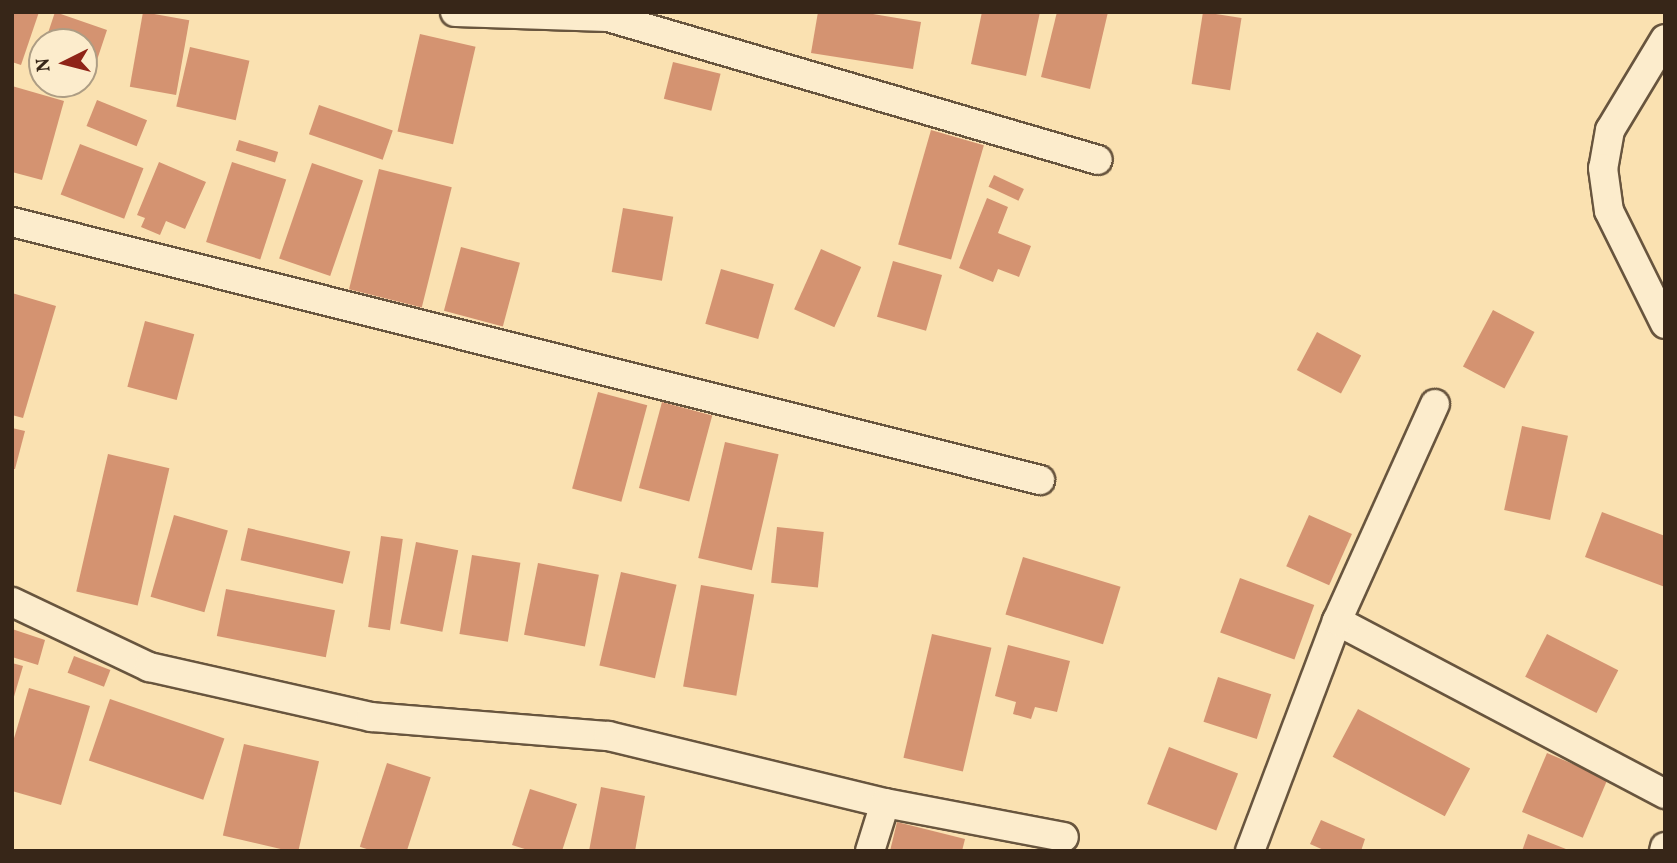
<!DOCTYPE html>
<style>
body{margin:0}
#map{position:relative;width:1677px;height:863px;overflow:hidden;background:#fae1b1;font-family:Vollkorn,serif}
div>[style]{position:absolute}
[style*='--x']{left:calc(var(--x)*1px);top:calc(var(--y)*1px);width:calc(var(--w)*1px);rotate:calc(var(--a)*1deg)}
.building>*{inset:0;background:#d49371;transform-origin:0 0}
.roads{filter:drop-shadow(2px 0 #68553e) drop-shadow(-2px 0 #68553e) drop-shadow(0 2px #68553e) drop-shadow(0 -2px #68553e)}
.street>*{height:28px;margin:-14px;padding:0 14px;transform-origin:14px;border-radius:14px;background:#fceccc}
span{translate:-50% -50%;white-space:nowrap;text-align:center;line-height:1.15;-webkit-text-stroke:5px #fceccc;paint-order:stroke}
.frame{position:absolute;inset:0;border:14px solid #372618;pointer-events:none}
.north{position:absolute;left:28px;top:28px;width:70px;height:70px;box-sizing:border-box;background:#fceccc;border:2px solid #ad9d84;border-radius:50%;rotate:264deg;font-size:19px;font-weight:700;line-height:28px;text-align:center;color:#372618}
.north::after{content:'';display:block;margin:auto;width:24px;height:32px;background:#8f2418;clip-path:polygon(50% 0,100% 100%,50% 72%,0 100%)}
</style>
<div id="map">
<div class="building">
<div style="clip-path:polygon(12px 12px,39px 12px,21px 65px,12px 62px)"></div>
<div style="clip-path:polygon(55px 12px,107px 30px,91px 78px,84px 76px,84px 42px,45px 42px)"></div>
<div style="left:143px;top:12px;width:47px;height:76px;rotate:10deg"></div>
<div style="clip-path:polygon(818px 12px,861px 12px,921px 22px,913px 69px,811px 53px)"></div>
<div style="clip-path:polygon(982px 12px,1040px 12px,1026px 76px,971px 64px)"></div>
<div style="clip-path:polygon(1057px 12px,1108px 12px,1090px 89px,1041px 77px)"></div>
<div style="left:1203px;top:12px;width:39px;height:73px;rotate:9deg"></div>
<div style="left:420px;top:34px;width:57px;height:100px;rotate:13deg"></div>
<div style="left:190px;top:47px;width:61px;height:61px;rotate:13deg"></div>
<div style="left:673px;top:62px;width:49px;height:38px;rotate:14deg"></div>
<div style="clip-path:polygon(12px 86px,64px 101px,42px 180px,12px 172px)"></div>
<div style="left:97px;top:100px;width:54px;height:28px;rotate:22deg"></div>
<div style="left:319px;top:105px;width:78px;height:31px;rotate:19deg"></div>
<div style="left:931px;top:130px;width:55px;height:119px;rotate:16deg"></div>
<div style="left:239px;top:140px;width:41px;height:11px;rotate:17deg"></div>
<div style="left:80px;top:144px;width:68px;height:54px;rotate:21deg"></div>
<div style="clip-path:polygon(159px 162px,206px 182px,185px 229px,166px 221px,160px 235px,141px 227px,145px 218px,137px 215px)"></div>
<div style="left:232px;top:162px;width:57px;height:84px;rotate:18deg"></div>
<div style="left:312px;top:163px;width:54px;height:101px;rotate:19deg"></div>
<div style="left:379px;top:169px;width:75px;height:124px;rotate:14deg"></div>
<div style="left:994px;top:175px;width:33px;height:13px;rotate:25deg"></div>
<div style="clip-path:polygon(987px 198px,1008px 207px,998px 233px,1031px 246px,1019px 277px,998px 269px,993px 282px,959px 268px)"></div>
<div style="left:623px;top:208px;width:51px;height:65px;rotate:10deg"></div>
<div style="left:461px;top:247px;width:61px;height:66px;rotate:15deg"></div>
<div style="left:821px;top:249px;width:44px;height:66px;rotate:24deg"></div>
<div style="left:893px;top:261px;width:51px;height:58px;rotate:16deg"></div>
<div style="left:721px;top:269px;width:55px;height:57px;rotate:16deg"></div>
<div style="clip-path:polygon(12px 293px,56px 306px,23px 418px,12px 415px)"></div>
<div style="left:1493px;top:310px;width:47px;height:64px;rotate:28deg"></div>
<div style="left:145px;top:321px;width:51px;height:68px;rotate:15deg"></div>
<div style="left:1317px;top:332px;width:50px;height:43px;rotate:28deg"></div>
<div style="left:598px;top:392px;width:51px;height:100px;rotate:15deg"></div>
<div style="left:662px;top:402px;width:52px;height:89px;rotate:15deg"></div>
<div style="left:1522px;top:426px;width:47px;height:86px;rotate:12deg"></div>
<div style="clip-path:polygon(12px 428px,25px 431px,15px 469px,12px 469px)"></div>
<div style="left:725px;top:442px;width:55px;height:119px;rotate:13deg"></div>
<div style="left:108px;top:454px;width:63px;height:141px;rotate:13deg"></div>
<div style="clip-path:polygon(1602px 512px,1665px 536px,1665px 587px,1585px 557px)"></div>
<div style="left:174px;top:515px;width:56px;height:85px;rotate:16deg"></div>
<div style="left:1309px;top:515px;width:47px;height:56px;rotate:24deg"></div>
<div style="left:777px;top:527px;width:47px;height:56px;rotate:6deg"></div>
<div style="left:248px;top:528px;width:105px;height:33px;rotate:13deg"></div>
<div style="left:381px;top:536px;width:22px;height:92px;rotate:8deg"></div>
<div style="left:416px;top:542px;width:43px;height:83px;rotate:11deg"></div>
<div style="left:472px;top:555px;width:49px;height:80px;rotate:9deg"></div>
<div style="left:1023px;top:557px;width:102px;height:60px;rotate:17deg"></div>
<div style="left:538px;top:563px;width:62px;height:73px;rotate:11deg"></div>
<div style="left:621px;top:572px;width:57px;height:96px;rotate:13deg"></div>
<div style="left:1240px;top:578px;width:79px;height:58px;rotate:20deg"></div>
<div style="left:701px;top:585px;width:54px;height:103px;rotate:10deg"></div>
<div style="left:226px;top:589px;width:111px;height:48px;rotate:11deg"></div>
<div style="clip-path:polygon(12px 629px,45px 640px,38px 665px,12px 657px)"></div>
<div style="left:932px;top:634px;width:61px;height:127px;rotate:13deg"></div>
<div style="left:1547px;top:634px;width:80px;height:48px;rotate:27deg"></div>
<div style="clip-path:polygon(1008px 645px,1070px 661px,1057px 712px,1035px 707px,1031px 719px,1013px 714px,1016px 702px,995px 696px)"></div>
<div style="left:74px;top:656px;width:39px;height:18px;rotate:21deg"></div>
<div style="clip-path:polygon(12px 663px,23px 666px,13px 700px,12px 700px)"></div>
<div style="left:1218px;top:677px;width:56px;height:47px;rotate:18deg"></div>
<div style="clip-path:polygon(29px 688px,90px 706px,61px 805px,12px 791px,12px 745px)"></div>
<div style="left:110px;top:699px;width:121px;height:65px;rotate:19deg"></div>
<div style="left:1358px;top:709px;width:127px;height:54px;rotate:28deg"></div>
<div style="left:244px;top:744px;width:77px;height:94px;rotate:13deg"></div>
<div style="left:1169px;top:747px;width:74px;height:61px;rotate:21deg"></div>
<div style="left:1547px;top:753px;width:66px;height:64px;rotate:23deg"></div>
<div style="left:387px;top:763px;width:46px;height:88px;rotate:18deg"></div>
<div style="clip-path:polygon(601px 787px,645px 796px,635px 851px,589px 851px)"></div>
<div style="clip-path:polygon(530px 789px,577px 804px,562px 851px,531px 851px,512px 845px)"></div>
<div style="clip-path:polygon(1321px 820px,1365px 839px,1361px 851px,1326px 851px,1310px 844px)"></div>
<div style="clip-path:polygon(897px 822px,965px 839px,962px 851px,890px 851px)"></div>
<div style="clip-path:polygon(1528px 834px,1571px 851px,1522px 851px)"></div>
</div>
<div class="roads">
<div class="street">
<div style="--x:455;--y:12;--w:153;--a:1.9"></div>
<div style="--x:608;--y:17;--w:510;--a:16.27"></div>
<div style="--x:1665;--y:39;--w:106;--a:121.1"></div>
<div style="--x:1610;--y:130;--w:39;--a:100"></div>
<div style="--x:1603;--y:168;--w:43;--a:82.1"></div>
<div style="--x:1609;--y:211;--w:126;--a:63.6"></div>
<div style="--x:12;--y:222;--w:1060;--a:14.09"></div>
<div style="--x:12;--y:602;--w:152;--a:25.4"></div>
<div style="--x:149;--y:667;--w:228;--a:12.7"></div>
<div style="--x:371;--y:717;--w:238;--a:4.6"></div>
<div style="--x:608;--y:736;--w:285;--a:13.6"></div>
<div style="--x:885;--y:803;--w:182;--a:10.8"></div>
<div style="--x:1337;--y:621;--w:371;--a:27.8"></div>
<div style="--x:870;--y:851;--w:50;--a:-72.6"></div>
<div style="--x:1250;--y:851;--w:246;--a:-69.3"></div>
<div style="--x:1337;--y:621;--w:238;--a:-65.7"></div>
<div style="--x:1664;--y:851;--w:4;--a:-76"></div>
</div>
</div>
<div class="frame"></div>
<div class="north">N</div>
</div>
